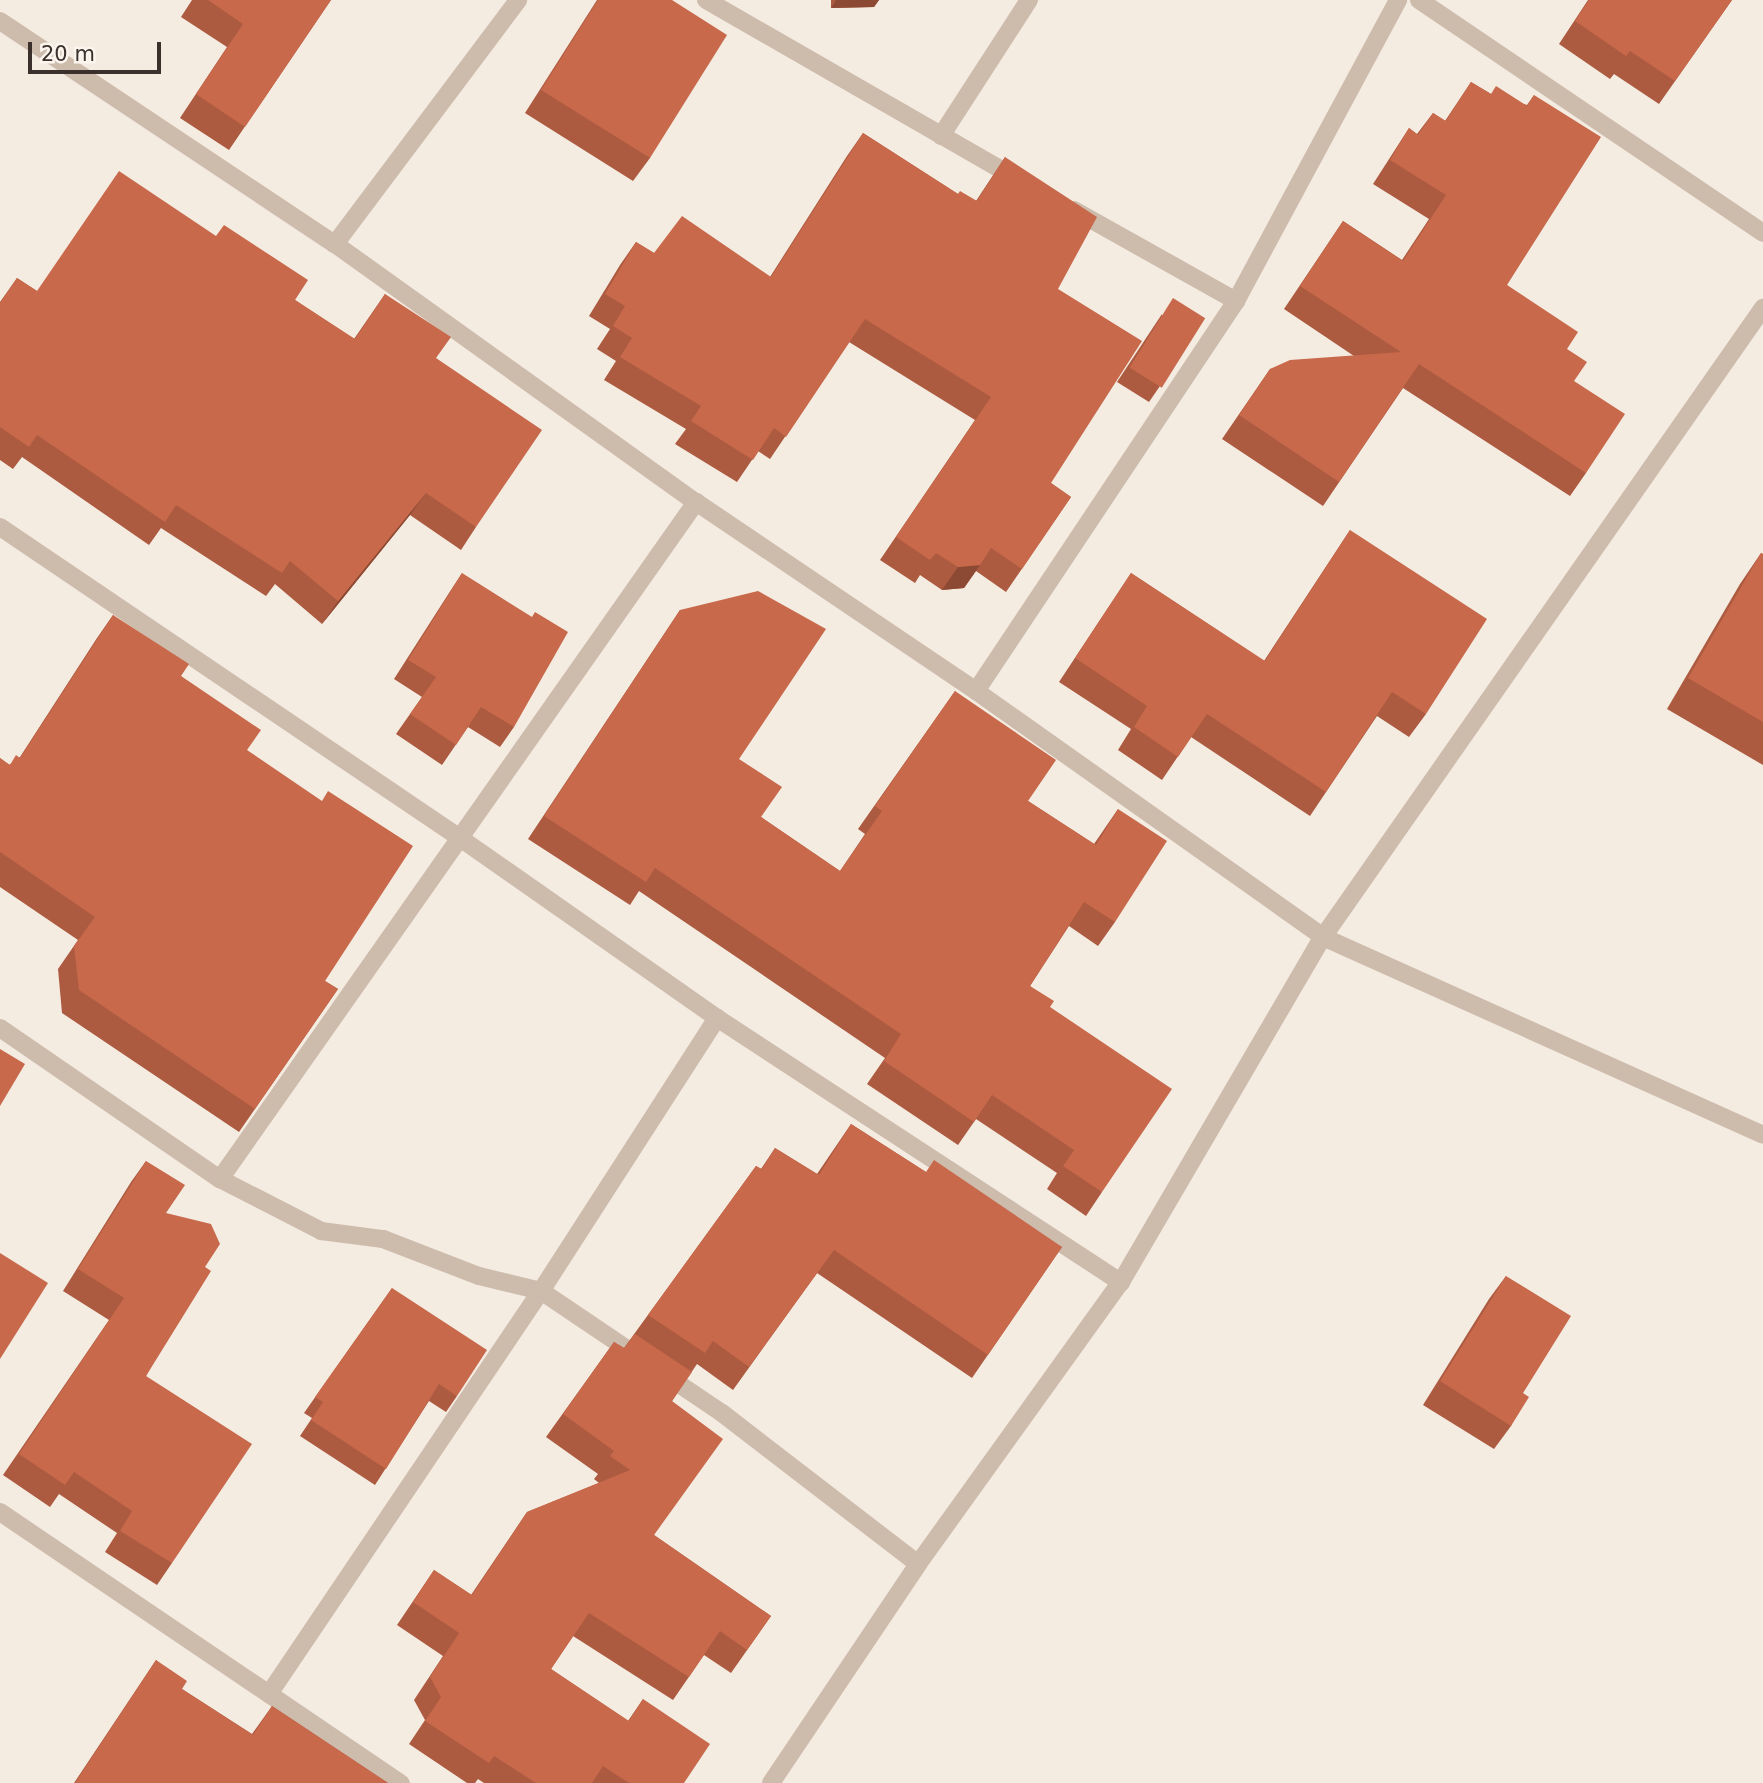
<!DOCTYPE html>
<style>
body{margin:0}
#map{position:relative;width:1763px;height:1783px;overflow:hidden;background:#f4ebe1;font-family:"DejaVu Sans",sans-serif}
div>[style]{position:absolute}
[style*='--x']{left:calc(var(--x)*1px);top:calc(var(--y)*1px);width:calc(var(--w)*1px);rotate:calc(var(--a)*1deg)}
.street>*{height:18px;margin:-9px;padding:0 9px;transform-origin:9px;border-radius:9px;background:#cdbbac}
.wall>*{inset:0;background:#ac5a40}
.shaded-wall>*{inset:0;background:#8c4a34}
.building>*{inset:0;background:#c8694b;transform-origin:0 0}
span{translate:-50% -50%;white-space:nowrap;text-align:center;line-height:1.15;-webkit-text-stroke:6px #fbf5ee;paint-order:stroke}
.scale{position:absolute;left:28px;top:42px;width:133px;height:32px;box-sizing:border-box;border:4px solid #3b302b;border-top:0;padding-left:9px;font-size:21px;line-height:24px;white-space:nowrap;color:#3b302b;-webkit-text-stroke:5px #fbf5ee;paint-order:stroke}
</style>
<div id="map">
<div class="street">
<div style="--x:706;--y:0;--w:357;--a:29.9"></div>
<div style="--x:1419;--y:0;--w:415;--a:34.1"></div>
<div style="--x:0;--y:21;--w:402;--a:33.7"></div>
<div style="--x:335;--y:244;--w:444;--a:35.6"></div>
<div style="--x:696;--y:502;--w:338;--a:34"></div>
<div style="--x:976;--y:691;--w:425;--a:35.3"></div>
<div style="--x:1323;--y:937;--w:482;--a:24.2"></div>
<div style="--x:941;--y:136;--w:162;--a:-57.1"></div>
<div style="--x:1074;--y:210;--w:186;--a:29.3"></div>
<div style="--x:335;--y:244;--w:305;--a:-53.1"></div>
<div style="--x:0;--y:527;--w:555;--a:34.06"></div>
<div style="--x:460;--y:838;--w:314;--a:35"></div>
<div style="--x:717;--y:1018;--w:483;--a:33.2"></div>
<div style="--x:976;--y:691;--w:469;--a:-56.3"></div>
<div style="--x:1236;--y:301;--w:342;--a:-61.7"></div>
<div style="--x:0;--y:1028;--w:267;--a:34.5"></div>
<div style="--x:220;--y:1179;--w:114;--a:27.2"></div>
<div style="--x:321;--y:1231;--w:63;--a:7.4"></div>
<div style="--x:383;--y:1239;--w:103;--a:21.1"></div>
<div style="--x:479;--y:1276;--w:64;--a:13.6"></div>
<div style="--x:541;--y:1291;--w:218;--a:34"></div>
<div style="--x:722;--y:1413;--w:247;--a:37.6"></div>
<div style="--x:220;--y:1179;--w:828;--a:-54.89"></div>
<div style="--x:0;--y:1512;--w:484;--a:34.1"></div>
<div style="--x:269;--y:1694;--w:486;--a:-56"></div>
<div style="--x:541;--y:1291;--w:325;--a:-57.2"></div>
<div style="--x:771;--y:1783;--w:264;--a:-56.1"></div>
<div style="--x:918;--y:1564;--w:347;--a:-54.3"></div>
<div style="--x:1121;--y:1282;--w:400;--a:-59.7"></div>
<div style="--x:1323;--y:937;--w:768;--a:-55.03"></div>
</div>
<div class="wall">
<div style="clip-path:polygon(192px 0,331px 0,229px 150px,180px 118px,227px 47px,181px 17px)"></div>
<div style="clip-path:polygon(597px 0,672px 0,650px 158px,633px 181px,525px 113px)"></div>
<div style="clip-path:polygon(831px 0,879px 0,874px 7px,831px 8px)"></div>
<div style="clip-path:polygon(1588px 0,1732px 0,1659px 104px,1614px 74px,1610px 79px,1559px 44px)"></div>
<div style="clip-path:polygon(1471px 82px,1491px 94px,1527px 105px,1534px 95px,1507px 285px,1567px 349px,1574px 381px,1586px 473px,1570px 496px,1403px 388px,1323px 506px,1222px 439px,1270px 369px,1354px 356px,1284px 309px,1343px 221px,1402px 260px,1429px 219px,1373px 184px,1409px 128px,1417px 134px,1433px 113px,1445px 121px)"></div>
<div style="clip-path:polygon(863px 133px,958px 194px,976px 201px,1005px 157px,1058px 289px,1051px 483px,1071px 497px,1006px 592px,976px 571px,964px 588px,942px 590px,920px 575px,915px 583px,880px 560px,975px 420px,849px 342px,770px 459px,758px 451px,737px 482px,675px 444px,686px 429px,604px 380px,616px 361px,597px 349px,610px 329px,589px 316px,620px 265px,636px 242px,654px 253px,770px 277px,847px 156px)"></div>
<div style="clip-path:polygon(17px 278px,37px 291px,295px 300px,354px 339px,385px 294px,436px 358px,476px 527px,461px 550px,410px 515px,322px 624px,275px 584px,266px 596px,161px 528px,149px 545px,22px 457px,13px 469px,0 460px,0 302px)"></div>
<div style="clip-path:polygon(1162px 314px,1160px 386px,1149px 402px,1117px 382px)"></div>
<div style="clip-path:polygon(1350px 530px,1426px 714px,1409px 737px,1377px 716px,1310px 816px,1191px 737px,1162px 780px,1118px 750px,1131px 729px,1059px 682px,1131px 573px,1264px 661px)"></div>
<div style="clip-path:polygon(1761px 553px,1763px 554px,1763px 765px,1667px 709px,1740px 584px)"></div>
<div style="clip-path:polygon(462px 573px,514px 727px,500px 747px,468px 727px,442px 765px,396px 734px,422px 697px,394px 679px,449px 593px)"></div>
<div style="clip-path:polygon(680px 610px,761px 817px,840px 871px,865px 834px,858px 829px,955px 691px,1028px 801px,1094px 844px,1118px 809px,1115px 922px,1098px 946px,1069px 926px,1030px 986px,1050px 1007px,1102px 1192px,1086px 1216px,1047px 1189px,1057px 1173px,976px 1119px,958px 1145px,867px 1084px,885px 1058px,639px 891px,630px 905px,528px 839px)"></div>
<div style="clip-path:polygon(113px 615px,181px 676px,247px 750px,325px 981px,338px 989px,239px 1132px,62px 1013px,58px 969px,78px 940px,0 887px,0 758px,9px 765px,20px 757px,97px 638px)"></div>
<div style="clip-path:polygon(851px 1124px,926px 1172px,1062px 1247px,972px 1378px,817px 1273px,733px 1390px,697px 1364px,672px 1401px,654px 1535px,771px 1616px,731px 1673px,704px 1655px,673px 1700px,573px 1636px,551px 1669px,628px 1721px,643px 1699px,684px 1783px,484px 1783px,478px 1779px,475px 1783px,467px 1783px,409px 1744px,425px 1720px,414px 1700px,443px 1656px,397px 1625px,434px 1570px,471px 1595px,527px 1512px,599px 1483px,594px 1479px,598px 1474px,546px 1437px,614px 1342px,624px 1348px,756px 1166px,761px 1169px,775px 1148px,817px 1174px)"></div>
<div style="clip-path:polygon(146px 1161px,166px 1213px,205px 1267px,146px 1376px,172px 1563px,157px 1585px,105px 1552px,117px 1533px,59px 1494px,50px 1507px,3px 1475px,109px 1320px,63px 1291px,131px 1182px)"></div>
<div style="clip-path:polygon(1506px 1276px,1523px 1393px,1511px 1426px,1494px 1449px,1423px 1405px,1489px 1299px)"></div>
<div style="clip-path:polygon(392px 1288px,457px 1396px,446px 1412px,429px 1401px,375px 1485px,300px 1436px,312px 1418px,304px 1413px)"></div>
<div style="clip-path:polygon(156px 1660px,182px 1689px,252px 1734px,272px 1706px,388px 1783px,74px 1783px)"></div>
</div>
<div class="shaded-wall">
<div style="clip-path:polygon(836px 0,879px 0,874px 7px,831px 8px)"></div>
<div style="clip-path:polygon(426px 493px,410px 515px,322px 624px,338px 601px)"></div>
<div style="clip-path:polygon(980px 565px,964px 588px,942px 590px,958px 567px)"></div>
</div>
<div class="building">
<div style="clip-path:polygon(208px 0,331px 0,245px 127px,196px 94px,243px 24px)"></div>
<div style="clip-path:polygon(598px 0,672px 0,727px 35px,650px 158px,541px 90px)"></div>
<div style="clip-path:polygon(1589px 0,1732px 0,1675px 81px,1630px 51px,1626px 56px,1575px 21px)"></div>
<div style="clip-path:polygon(1471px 82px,1491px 94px,1496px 86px,1527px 106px,1534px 95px,1601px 137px,1507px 285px,1578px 332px,1567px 349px,1587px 362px,1574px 381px,1625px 414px,1586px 473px,1419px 364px,1339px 482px,1239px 415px,1270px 369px,1290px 360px,1401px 352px,1300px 286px,1343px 221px,1403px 261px,1446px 195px,1390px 160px,1409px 128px,1418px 135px,1433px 113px,1446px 121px)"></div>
<div style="clip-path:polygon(863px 133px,958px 194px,960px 191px,977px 201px,1005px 157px,1097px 217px,1058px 289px,1142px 341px,1051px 483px,1071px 497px,1022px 569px,991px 548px,980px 565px,958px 567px,936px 553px,930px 560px,896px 537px,991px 397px,865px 319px,786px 437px,774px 428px,753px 460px,691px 421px,701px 406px,620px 357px,632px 338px,613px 326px,625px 306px,605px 294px,636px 242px,654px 253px,682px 216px,771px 277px)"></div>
<div style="clip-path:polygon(119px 171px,216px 236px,224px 225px,308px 280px,295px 300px,355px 339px,385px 294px,451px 337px,436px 358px,542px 430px,476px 527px,426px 493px,338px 601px,290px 561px,282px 573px,176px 505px,165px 522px,37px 435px,29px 447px,0 427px,0 303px,17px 278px,37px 291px)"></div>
<div style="left:1173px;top:298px;width:38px;height:82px;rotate:32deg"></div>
<div style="clip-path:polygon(1350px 530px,1487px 619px,1426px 714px,1392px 692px,1326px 792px,1207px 714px,1178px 757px,1134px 727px,1147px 706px,1075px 658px,1131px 573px,1265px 661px)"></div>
<div style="clip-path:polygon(1761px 553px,1763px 554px,1763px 722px,1688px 678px)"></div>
<div style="clip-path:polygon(462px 573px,532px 617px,535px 612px,568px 632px,514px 727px,481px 707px,456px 745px,410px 714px,436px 677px,408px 660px)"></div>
<div style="clip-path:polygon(758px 591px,826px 629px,739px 759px,782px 787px,761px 817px,840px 871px,882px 811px,875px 806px,955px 691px,1056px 760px,1028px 801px,1096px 845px,1118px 809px,1167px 841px,1115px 922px,1084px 902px,1030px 986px,1054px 1001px,1050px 1007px,1172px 1089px,1102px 1192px,1063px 1166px,1074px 1150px,992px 1095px,974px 1122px,884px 1061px,901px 1034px,655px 868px,646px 882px,544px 816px,680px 610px)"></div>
<div style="clip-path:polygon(113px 615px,189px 664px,181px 676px,261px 730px,247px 750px,322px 801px,328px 791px,413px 846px,325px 981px,338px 989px,255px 1109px,79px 990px,74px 946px,95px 917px,0 852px,0 758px,10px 765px,16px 755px,20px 758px)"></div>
<div style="clip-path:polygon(0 1049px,25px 1064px,0 1106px)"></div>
<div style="clip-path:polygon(851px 1124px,926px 1172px,934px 1160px,1062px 1247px,988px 1355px,834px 1250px,749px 1367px,713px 1341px,705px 1353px,648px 1315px,756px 1166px,762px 1169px,775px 1148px,819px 1175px)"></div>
<div style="clip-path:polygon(146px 1161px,185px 1185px,166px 1213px,211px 1224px,220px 1244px,205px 1267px,211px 1271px,146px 1376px,252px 1444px,172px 1563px,120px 1531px,132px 1511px,74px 1472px,65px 1485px,19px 1454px,124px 1298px,78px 1269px)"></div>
<div style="clip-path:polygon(0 1253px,48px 1283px,0 1359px)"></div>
<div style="clip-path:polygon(1506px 1276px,1571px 1316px,1523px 1393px,1529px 1397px,1511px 1426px,1440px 1381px)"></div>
<div style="clip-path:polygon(392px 1288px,487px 1350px,457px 1396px,439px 1384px,386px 1469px,311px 1420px,323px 1402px,315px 1397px)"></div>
<div style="clip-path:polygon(635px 1334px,692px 1372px,672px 1401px,723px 1439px,654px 1535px,771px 1616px,747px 1650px,720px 1631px,689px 1677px,589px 1613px,551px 1669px,629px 1721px,643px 1699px,710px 1744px,684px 1783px,629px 1783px,603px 1766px,592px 1783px,536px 1783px,494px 1756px,489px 1763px,425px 1721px,441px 1697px,430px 1677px,459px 1633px,413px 1602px,434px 1570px,472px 1595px,527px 1512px,630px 1470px,610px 1456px,614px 1451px,563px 1414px,614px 1342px,624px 1348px)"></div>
<div style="clip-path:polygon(156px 1660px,187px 1681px,182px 1689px,253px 1735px,272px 1706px,388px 1783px,75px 1783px)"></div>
</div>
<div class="scale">20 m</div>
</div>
